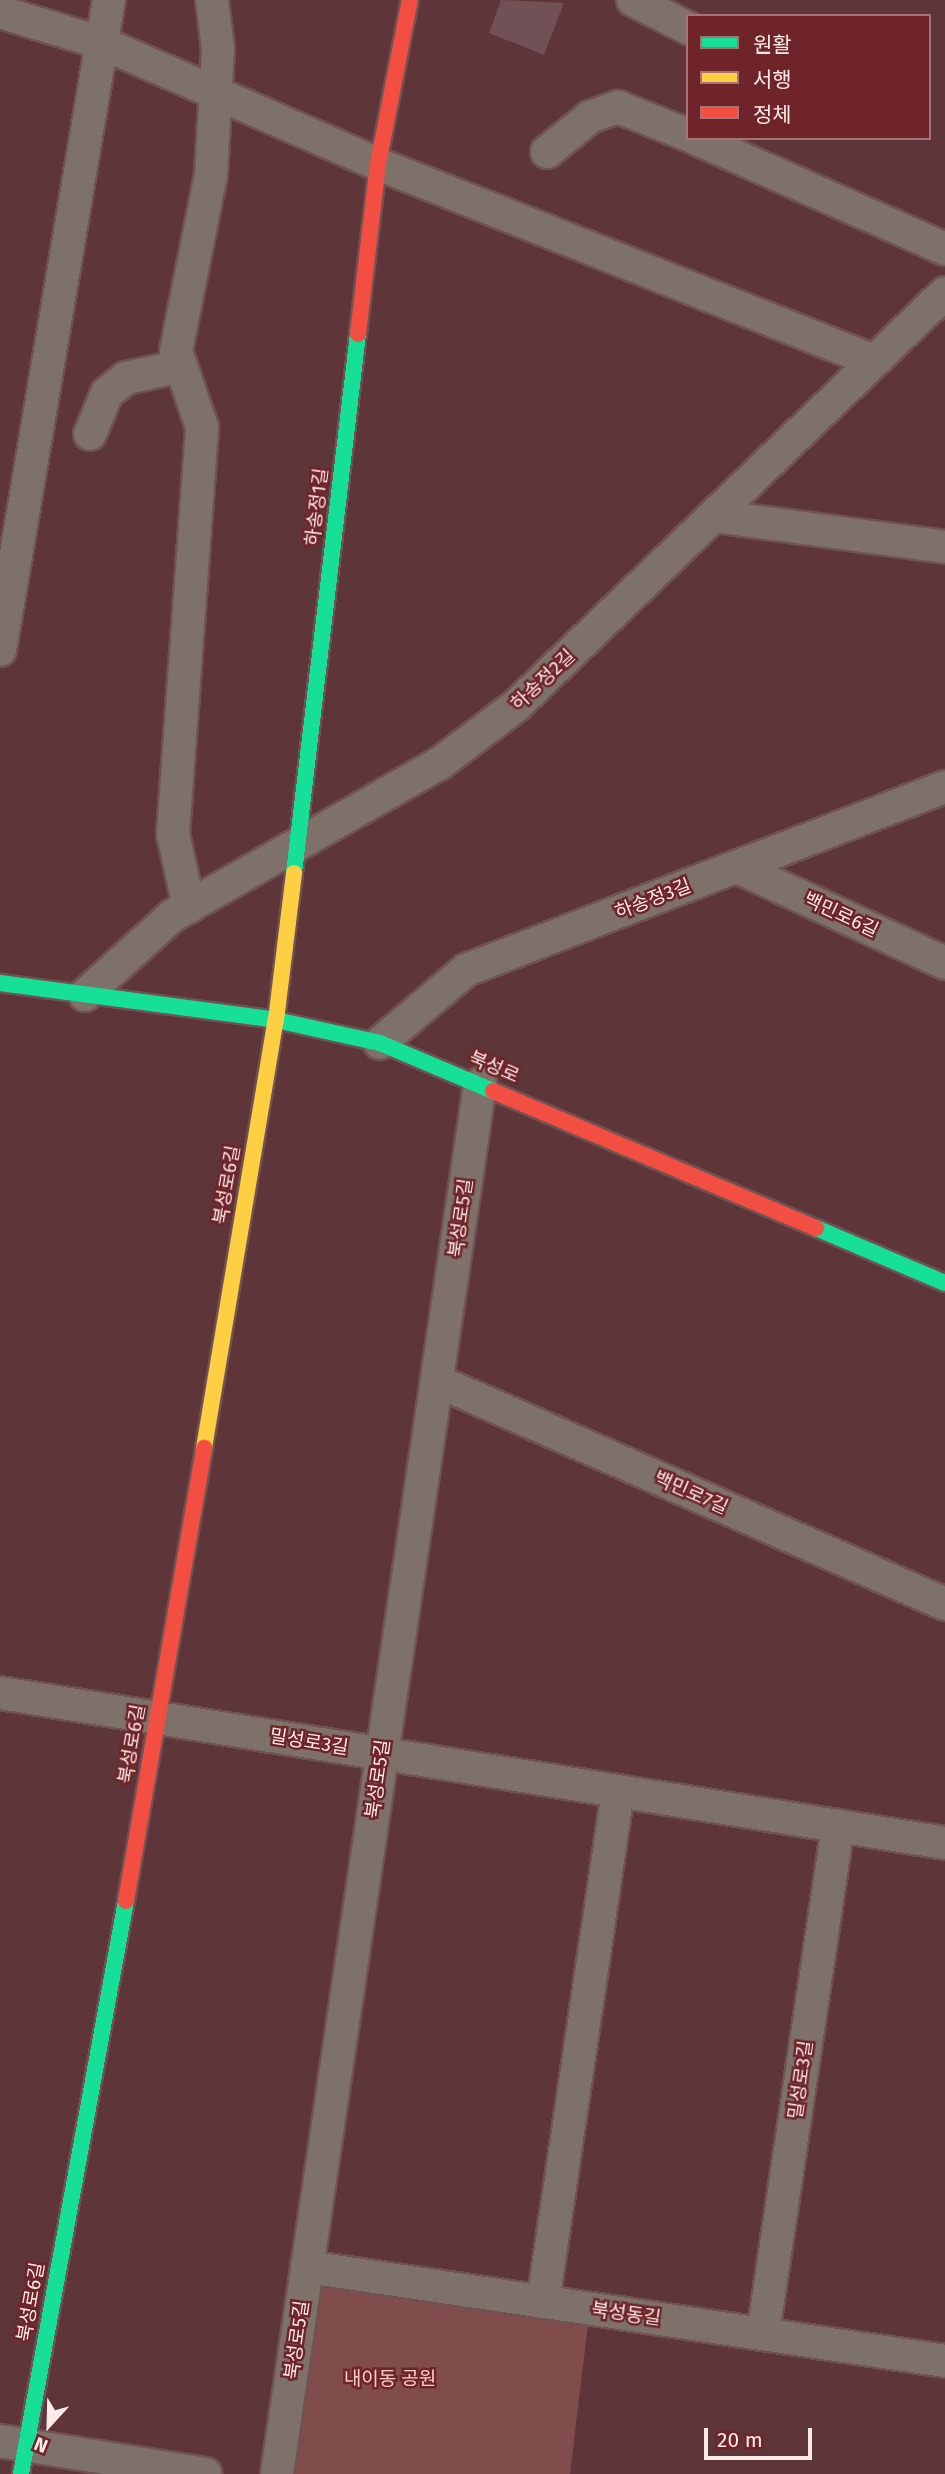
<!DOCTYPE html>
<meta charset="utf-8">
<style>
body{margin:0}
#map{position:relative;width:945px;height:2474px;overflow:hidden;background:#5e3538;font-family:"Fira Sans","Noto Sans KR",sans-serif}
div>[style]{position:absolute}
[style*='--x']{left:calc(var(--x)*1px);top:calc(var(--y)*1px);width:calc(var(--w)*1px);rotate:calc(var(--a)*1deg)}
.green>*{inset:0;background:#804c4c}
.building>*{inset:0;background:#715056}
.roads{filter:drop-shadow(2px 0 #715253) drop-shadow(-2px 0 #715253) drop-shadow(0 2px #715253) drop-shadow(0 -2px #715253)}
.street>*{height:32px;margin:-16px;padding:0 16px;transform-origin:16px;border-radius:16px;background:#7e716a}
.fast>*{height:16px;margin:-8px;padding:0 8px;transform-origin:8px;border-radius:8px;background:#16e098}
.slow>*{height:16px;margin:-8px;padding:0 8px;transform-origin:8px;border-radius:8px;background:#ffcf43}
.jam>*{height:16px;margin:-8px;padding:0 8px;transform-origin:8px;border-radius:8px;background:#f24e42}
span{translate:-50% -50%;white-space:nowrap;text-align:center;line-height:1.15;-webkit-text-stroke:5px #6f2429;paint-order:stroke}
.street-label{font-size:19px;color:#feeae9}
.park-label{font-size:19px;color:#fbcdcb}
.legend{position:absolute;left:686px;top:14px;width:245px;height:126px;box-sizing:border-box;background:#6f2429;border:2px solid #a87376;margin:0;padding:9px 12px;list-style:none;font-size:21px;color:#feeae9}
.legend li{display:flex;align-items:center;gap:14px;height:35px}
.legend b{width:35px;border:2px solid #a87376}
.north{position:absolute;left:14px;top:2390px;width:70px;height:70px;-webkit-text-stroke:5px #6f2429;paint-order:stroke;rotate:202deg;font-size:19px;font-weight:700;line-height:28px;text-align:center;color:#feeae9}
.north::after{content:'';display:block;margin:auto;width:24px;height:32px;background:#feeae9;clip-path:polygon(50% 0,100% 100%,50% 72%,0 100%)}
.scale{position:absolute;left:704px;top:2428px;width:108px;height:32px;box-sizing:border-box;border:4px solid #feeae9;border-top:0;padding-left:9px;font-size:21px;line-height:24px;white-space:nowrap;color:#feeae9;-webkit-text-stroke:5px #6f2429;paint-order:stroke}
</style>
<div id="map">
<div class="green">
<div style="clip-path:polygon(307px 2267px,589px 2316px,570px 2474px,277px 2474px)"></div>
</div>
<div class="building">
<div style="clip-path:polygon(501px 0,564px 3px,544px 55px,489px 33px)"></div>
</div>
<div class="roads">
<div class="street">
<div style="--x:633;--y:0;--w:62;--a:27"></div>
<div style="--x:0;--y:12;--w:107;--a:16.9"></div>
<div style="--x:102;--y:43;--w:301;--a:23.7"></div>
<div style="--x:378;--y:164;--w:534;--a:21.66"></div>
<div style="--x:695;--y:138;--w:274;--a:23.9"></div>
<div style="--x:547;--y:152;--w:55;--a:-39.1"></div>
<div style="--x:590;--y:117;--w:30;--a:-20"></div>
<div style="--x:618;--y:107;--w:75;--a:21.8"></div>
<div style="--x:90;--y:434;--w:44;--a:-67.5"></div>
<div style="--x:107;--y:393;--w:24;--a:-38"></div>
<div style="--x:126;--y:378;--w:56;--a:-12.3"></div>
<div style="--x:714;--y:516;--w:233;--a:7.6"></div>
<div style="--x:0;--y:650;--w:659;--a:-80.48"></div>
<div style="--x:737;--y:867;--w:229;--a:24.8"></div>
<div style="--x:189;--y:907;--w:75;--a:-102.4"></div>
<div style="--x:173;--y:834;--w:408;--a:-85.9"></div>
<div style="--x:202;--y:427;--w:80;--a:-108.9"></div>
<div style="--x:176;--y:351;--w:179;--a:-78.8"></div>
<div style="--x:211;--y:175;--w:126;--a:-86.8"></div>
<div style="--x:218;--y:49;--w:49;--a:-97"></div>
<div style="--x:85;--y:995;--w:118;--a:-42.2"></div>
<div style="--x:172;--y:916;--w:307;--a:-29.7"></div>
<div style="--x:439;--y:764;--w:98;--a:-37.1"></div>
<div style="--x:517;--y:705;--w:594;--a:-43.91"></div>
<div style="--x:380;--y:1043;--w:113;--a:-40.3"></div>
<div style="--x:466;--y:970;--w:513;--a:-20.91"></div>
<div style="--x:437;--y:1381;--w:555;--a:23.7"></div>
<div style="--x:0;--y:1693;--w:957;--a:9.02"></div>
<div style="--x:307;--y:2267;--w:645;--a:8.38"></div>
<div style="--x:543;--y:2302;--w:516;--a:-81.65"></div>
<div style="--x:763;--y:2334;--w:514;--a:-81.6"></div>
<div style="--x:0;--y:2441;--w:208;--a:9.1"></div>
<div style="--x:277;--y:2474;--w:1405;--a:-81.69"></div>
</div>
<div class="fast">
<div style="--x:294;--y:873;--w:543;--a:-83.23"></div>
<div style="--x:0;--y:983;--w:278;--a:7.6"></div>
<div style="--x:276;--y:1020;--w:107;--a:12.5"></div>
<div style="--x:380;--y:1043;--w:123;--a:23"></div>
<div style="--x:816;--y:1228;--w:140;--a:23.1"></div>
<div style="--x:21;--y:2474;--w:583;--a:-79.62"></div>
</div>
<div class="slow">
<div style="--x:204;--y:1448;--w:434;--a:-80.5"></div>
<div style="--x:276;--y:1020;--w:148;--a:-83"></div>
</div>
<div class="jam">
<div style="--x:358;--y:334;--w:171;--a:-83.3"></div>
<div style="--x:378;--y:164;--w:167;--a:-79"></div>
<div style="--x:493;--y:1091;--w:351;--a:23"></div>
<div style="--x:126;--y:1901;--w:460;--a:-80.2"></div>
</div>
</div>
<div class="street-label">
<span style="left:317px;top:507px;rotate:-83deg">하송정1길</span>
<span style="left:543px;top:680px;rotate:-43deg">하송정2길</span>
<span style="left:653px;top:899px;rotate:-21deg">하송정3길</span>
<span style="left:841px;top:915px;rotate:25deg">백민로6길</span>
<span style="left:494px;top:1067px;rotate:23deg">북성로</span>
<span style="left:227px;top:1185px;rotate:-80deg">북성로6길</span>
<span style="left:461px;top:1218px;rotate:-82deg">북성로5길</span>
<span style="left:691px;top:1493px;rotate:24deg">백민로7길</span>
<span style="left:309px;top:1742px;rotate:9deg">밀성로3길</span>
<span style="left:132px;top:1744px;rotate:-80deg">북성로6길</span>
<span style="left:378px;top:1779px;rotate:-82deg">북성로5길</span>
<span style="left:801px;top:2080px;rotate:-82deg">밀성로3길</span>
<span style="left:31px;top:2302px;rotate:-80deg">북성로6길</span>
<span style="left:626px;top:2314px;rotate:8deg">북성동길</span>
<span style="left:297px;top:2340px;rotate:-82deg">북성로5길</span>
</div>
<div class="park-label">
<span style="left:390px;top:2379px">내이동 공원</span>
</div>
<ul class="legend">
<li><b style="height:9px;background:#16e098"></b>원활</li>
<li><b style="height:9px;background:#ffcf43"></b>서행</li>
<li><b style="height:9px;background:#f24e42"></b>정체</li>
</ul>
<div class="north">N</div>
<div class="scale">20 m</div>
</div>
